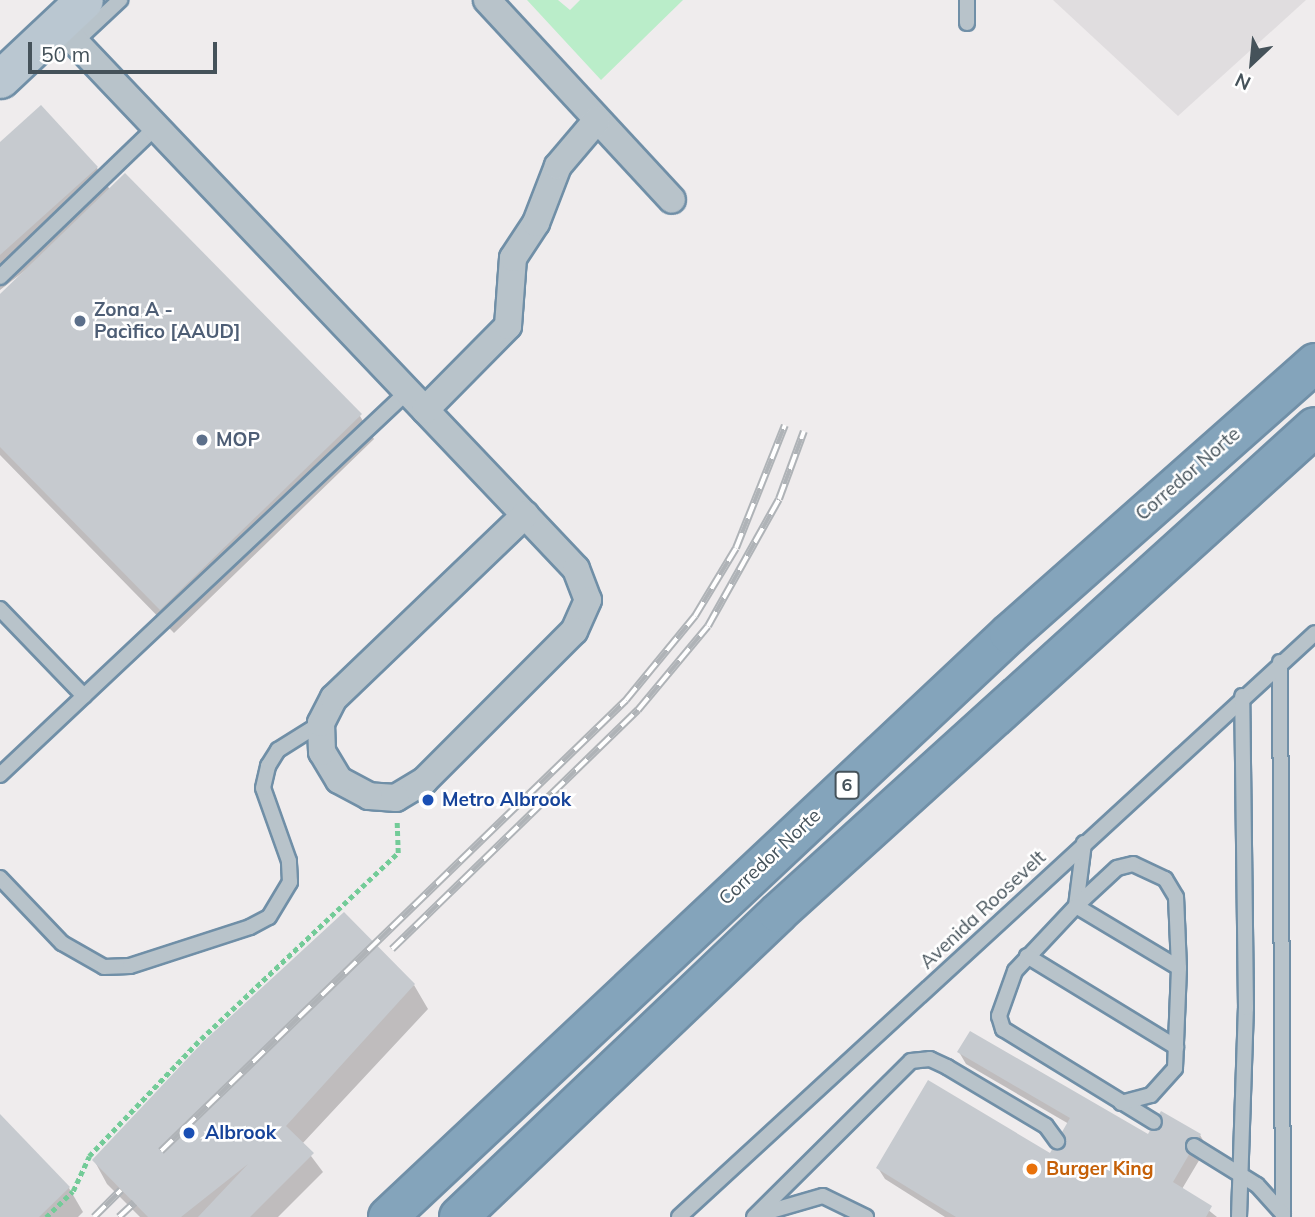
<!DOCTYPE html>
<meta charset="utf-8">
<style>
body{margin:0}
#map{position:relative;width:1315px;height:1217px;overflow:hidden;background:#efeced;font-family:Mulish,sans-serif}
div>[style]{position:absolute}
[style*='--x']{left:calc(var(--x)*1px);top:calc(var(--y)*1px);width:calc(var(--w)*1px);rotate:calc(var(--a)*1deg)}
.education>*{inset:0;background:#e0dddf}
.green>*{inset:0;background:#baedc9}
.shadow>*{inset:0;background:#0003}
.building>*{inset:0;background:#c6cacf}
.path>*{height:4.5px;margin-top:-2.25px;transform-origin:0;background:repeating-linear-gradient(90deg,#73cb98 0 5px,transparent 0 8.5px)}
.roads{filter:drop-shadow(2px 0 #708fa7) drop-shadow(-2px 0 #708fa7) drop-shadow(0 2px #708fa7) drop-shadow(0 -2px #708fa7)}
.service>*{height:14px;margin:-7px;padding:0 7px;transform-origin:7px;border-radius:7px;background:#b8c3ca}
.minor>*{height:26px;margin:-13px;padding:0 13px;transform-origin:13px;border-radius:13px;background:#b8c3ca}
.secondary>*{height:37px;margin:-18.5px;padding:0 18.5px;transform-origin:18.5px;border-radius:18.5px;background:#bac7d1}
.motorway>*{height:38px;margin:-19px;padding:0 19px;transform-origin:19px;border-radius:19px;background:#84a4bb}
.rail>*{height:8px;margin-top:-4px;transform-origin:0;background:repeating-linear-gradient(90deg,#fff 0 16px,#afb3b7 0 32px);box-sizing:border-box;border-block:2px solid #afb3b7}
.dots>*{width:19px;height:19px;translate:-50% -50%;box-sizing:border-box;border:4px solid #fff;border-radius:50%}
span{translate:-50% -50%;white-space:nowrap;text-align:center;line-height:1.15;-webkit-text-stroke:5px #fff;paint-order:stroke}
.shield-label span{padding:2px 5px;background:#fff;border:2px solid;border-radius:5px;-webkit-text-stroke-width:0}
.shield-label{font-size:18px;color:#45525a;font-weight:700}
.service-label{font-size:19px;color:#4e5e75;font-weight:700}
.left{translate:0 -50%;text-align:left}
.street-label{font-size:19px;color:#45525a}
.transit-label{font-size:19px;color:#164399;font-weight:700}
.food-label{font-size:19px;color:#c56008;font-weight:700}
.north{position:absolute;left:1217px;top:28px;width:70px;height:70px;-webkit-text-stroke:5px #fff;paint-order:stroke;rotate:206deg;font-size:19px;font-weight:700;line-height:28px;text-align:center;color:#45525a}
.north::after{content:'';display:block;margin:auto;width:24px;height:32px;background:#45525a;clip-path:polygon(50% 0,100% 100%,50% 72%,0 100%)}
.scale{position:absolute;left:28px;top:42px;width:189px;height:32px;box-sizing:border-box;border:4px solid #45525a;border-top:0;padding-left:9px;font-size:21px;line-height:24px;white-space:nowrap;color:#45525a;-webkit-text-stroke:5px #fff;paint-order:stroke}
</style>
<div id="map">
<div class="education">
<div style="clip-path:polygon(1053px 0,1306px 0,1178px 116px)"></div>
</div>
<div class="green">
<div style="clip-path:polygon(527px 0,558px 0,570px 10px,580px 0,683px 0,601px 80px)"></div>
</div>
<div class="shadow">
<div style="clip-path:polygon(0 144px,97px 168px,110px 190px,360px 416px,374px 439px,174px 633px,0 455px,0 297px,31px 266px,0 290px)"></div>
<div style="clip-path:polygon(414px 985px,428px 1009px,302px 1144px,323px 1172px,278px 1217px,140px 1217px,107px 1184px,94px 1160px)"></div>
<div style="clip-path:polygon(959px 1052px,1148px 1137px,1200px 1135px,1207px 1147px,1182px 1189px,1217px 1217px,945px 1217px,885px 1179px,878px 1168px,1051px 1155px,1069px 1124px,966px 1064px)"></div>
<div style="clip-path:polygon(0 1117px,69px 1188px,83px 1212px,78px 1217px,0 1217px)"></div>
</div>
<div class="building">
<div style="clip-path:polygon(41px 105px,98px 167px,0 255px,0 142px)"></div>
<div style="clip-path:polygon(125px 173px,362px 414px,160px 610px,0 447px,0 294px)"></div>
<div style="clip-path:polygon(344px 912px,415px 984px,286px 1126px,314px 1153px,250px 1217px,198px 1217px,248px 1164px,181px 1217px,148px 1217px,92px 1160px,203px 1042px)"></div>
<div style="clip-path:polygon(970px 1031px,1148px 1134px,1161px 1111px,1201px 1134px,1173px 1182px,1212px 1206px,1206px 1217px,956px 1217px,876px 1168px,928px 1080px,1050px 1153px,1070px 1118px,957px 1052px)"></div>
<div style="clip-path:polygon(0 1114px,70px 1187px,39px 1217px,0 1217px)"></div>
</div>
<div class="path">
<div style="--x:46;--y:1217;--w:37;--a:-44"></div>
<div style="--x:73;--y:1191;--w:38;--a:-65"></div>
<div style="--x:89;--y:1156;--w:162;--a:-46.3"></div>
<div style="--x:201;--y:1039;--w:271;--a:-43.4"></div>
<div style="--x:398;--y:853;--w:32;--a:-92"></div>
</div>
<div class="roads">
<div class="service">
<div style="--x:967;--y:23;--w:23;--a:-90"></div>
<div style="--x:75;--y:42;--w:62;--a:-43"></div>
<div style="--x:0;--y:277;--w:216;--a:-43.9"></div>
<div style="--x:0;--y:609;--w:121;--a:46"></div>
<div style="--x:1280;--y:662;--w:555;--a:89.69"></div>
<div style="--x:0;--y:775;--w:559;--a:-43.26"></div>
<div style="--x:1084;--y:843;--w:64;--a:97.2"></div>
<div style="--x:1076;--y:906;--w:89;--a:133.2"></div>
<div style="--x:1015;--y:971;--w:48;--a:109.6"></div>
<div style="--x:999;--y:1016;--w:14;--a:73"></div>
<div style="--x:1003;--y:1029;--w:177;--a:31.6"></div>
<div style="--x:0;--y:878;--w:90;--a:46.4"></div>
<div style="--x:62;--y:943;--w:48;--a:29.7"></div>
<div style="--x:104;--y:967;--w:26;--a:-2"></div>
<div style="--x:130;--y:966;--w:126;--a:-18"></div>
<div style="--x:250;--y:927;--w:21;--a:-28"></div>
<div style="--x:269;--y:917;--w:41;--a:-59"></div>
<div style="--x:290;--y:882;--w:21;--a:-93"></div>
<div style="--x:289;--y:861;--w:77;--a:-109.6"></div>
<div style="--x:263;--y:788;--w:23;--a:-77"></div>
<div style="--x:268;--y:766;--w:19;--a:-58"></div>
<div style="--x:278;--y:750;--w:51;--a:-32.1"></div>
<div style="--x:1027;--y:956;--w:175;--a:31.4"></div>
<div style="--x:1121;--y:1103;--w:31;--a:-15"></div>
<div style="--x:1151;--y:1095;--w:36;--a:-48"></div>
<div style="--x:1175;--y:1068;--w:100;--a:-87.7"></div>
<div style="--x:1179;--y:968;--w:71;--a:-92.4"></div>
<div style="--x:1176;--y:897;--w:21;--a:-121"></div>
<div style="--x:1165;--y:879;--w:35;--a:-155"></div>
<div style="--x:1133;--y:864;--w:16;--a:166"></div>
<div style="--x:1117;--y:868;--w:56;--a:137.2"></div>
<div style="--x:1076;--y:906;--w:120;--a:31"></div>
<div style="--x:1194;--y:1146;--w:74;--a:31.8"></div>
<div style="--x:1257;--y:1185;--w:39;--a:48"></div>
<div style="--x:764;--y:1213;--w:61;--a:-16.1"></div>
<div style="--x:823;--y:1196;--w:48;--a:26"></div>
<div style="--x:679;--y:1217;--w:863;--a:-42.56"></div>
<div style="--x:754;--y:1217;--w:221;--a:-44.8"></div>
<div style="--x:911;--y:1061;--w:19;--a:-6"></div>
<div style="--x:930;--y:1059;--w:19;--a:25"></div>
<div style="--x:947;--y:1067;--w:115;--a:30.8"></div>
<div style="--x:1046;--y:1126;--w:19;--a:54"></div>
<div style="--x:1239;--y:1217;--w:209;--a:-88.1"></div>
<div style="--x:1246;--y:1008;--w:312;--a:-90.7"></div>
</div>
<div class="minor">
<div style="--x:487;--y:0;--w:272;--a:47.2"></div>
<div style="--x:58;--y:24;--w:678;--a:46.44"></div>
<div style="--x:525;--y:515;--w:74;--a:46.6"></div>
<div style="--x:576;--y:569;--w:33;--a:69"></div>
<div style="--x:588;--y:600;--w:34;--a:114"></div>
<div style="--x:574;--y:631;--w:212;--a:135"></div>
<div style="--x:424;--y:781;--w:33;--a:149"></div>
<div style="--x:396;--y:798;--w:27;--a:-176"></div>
<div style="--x:369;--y:796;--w:34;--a:-152"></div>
<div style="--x:339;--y:780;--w:33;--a:-121"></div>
<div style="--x:322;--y:752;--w:29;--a:-92"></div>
<div style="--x:321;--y:723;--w:28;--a:-63"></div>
<div style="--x:334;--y:698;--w:265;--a:-43.8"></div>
<div style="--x:425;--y:410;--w:118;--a:-45.3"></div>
<div style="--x:508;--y:326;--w:68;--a:-85.8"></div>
<div style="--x:513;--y:258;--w:42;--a:-56.7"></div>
<div style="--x:536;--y:223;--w:61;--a:-68.9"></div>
<div style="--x:558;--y:166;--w:60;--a:-49.7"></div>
</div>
<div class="secondary">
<div style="--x:0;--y:79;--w:115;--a:-43.2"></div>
</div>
<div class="motorway">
<div style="--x:388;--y:1217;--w:852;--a:-43.19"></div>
<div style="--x:1009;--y:634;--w:409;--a:-41.5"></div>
<div style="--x:459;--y:1217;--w:441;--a:-43.6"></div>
<div style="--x:778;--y:913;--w:724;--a:-42.15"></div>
</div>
</div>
<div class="rail">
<div style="--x:392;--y:949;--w:343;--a:-44.2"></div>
<div style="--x:638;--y:710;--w:109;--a:-50.2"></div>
<div style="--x:708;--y:626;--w:145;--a:-60.8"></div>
<div style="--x:779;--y:499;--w:72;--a:-69.8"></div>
<div style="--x:161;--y:1151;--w:648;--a:-44.12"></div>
<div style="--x:626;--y:700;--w:109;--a:-50.6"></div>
<div style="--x:695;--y:616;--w:79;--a:-58.9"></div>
<div style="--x:736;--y:548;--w:132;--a:-68.3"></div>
<div style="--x:94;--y:1217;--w:38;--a:-45"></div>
<div style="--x:119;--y:1217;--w:21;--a:-43"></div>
</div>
<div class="dots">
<div style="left:80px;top:321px;background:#5c6f8a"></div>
<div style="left:202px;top:440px;background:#5c6f8a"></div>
<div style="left:428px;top:800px;background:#1a4fb4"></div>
<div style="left:189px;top:1133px;background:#1a4fb4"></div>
<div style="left:1032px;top:1169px;background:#e8710a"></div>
</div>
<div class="shield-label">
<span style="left:847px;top:785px">6</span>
</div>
<div class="service-label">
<span class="left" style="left:94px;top:321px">Zona A -<br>Pacìfico [AAUD]</span>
<span class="left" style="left:216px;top:440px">MOP</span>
</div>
<div class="street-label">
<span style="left:1188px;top:474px;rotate:-41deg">Corredor Norte</span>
<span style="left:770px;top:857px;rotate:-43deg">Corredor Norte</span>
<span style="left:983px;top:910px;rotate:-43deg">Avenida Roosevelt</span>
</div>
<div class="transit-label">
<span class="left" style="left:442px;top:800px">Metro Albrook</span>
<span class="left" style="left:205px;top:1133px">Albrook</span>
</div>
<div class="food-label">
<span class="left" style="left:1046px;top:1169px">Burger King</span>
</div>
<div class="north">N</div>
<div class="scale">50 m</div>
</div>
